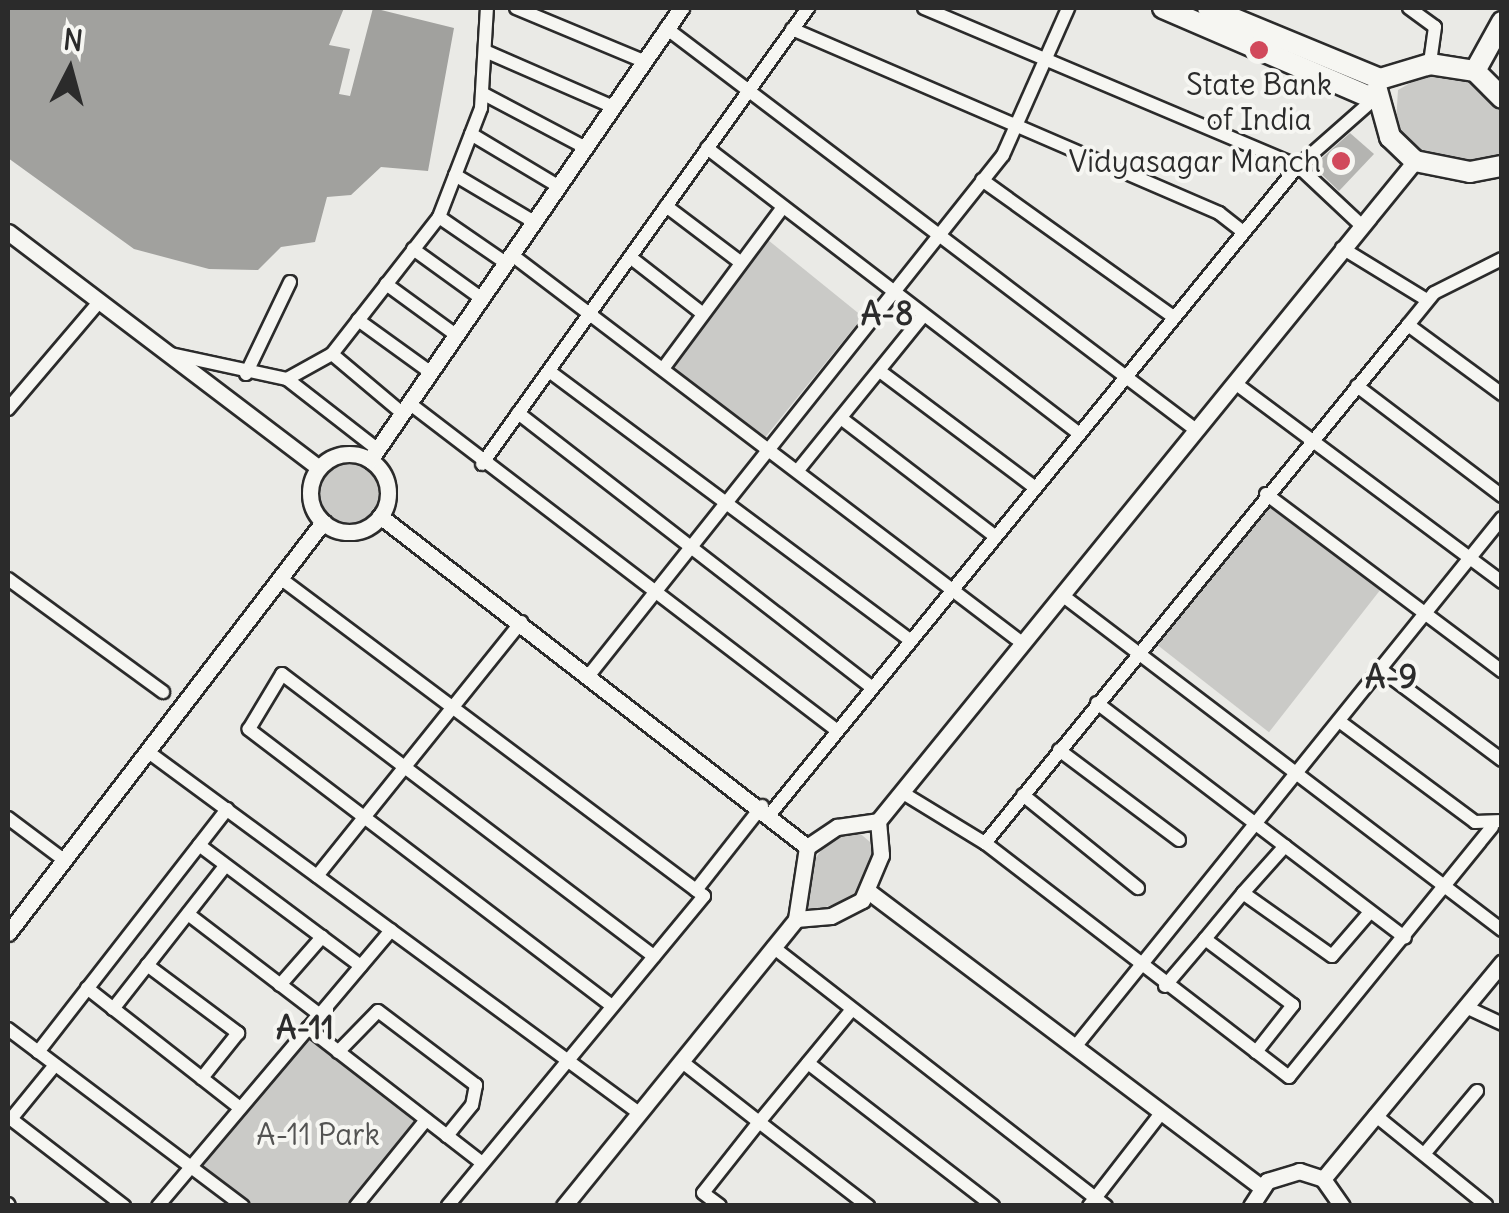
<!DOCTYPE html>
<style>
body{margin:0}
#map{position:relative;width:1509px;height:1213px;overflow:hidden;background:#eaeae6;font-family:Delius,sans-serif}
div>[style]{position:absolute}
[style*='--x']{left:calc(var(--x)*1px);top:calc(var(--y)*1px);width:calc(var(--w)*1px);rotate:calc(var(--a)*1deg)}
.green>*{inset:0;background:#cacac7;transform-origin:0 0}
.round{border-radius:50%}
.water>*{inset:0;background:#a1a19e}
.building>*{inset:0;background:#b4b4b1}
.roads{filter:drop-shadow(2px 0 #2b2b2b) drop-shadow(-2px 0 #2b2b2b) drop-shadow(0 2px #2b2b2b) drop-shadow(0 -2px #2b2b2b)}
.minor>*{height:12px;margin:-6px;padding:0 6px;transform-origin:6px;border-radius:6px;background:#f6f6f2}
.tertiary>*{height:15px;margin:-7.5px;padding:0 7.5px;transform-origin:7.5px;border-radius:7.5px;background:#f6f6f2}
.tertiary>.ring{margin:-7.5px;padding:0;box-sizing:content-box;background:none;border:15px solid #f6f6f2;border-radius:50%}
.primary>*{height:20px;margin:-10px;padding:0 10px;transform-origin:10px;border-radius:10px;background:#f6f6f2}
.dots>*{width:28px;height:28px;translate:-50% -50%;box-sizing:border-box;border:5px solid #f6f6f2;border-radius:50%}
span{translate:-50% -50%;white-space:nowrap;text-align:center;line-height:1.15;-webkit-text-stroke:8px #f6f6f2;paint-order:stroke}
.poi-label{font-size:30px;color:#2b2b2b}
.right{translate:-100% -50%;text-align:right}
.park-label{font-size:30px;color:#535352}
.neighbourhood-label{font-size:32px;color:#2b2b2b;font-weight:700}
.frame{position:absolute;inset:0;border:10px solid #2b2b2b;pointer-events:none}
.north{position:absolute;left:20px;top:20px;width:100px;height:100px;-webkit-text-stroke:8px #f6f6f2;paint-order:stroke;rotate:6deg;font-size:28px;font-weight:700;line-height:40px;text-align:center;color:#2b2b2b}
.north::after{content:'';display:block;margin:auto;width:35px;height:45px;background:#2b2b2b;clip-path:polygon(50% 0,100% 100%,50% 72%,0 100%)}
</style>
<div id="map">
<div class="green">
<div style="clip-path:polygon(1431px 71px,1462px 73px,1501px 101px,1501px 160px,1482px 167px,1422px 154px,1407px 143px,1396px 123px,1398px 90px)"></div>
<div style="left:768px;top:240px;width:122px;height:159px;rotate:39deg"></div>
<div class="round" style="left:314px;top:459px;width:68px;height:68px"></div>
<div style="left:1271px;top:499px;width:142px;height:185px;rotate:38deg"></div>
<div style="clip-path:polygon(856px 830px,877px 848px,856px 896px,812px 912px,805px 906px,810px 866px,830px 838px)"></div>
<div style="clip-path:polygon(308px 1039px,420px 1122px,353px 1205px,254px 1205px,200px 1164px)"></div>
</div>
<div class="water">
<div style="clip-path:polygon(8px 8px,344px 8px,329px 45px,350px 49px,339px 94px,350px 96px,373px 8px,454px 28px,428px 171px,381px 167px,351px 195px,327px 197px,315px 242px,281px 247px,258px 270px,209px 269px,134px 249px,8px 158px)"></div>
</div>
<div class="building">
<div style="clip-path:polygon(1350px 133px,1374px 154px,1339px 191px,1313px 166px)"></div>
</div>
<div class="roads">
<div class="minor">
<div style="--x:516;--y:8;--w:135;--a:22.6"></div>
<div style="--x:1409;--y:8;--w:32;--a:36"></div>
<div style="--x:1435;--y:27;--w:37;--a:98"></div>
<div style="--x:666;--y:28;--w:665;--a:37.18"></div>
<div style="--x:792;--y:29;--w:465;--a:23.3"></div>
<div style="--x:1219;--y:213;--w:29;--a:38"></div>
<div style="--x:485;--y:51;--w:137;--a:23.6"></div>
<div style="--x:482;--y:93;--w:115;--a:27.9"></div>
<div style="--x:471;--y:134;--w:101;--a:30.9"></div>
<div style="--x:707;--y:148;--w:466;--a:37.5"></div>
<div style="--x:455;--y:175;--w:92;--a:30.7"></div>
<div style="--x:982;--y:180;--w:234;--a:35.6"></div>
<div style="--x:666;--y:206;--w:93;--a:37.1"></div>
<div style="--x:439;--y:217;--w:81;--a:34.5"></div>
<div style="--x:1361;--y:225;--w:86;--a:-136.9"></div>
<div style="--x:1298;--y:166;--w:101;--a:-41.4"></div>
<div style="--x:1342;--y:248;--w:100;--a:31.5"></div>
<div style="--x:413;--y:249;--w:84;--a:35.8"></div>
<div style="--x:512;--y:255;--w:641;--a:37.26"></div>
<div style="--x:630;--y:257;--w:91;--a:37.9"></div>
<div style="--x:386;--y:284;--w:87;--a:36.1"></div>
<div style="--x:358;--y:320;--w:89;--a:35.8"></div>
<div style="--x:1408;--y:325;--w:41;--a:-50.9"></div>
<div style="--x:1434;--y:293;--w:76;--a:-26.6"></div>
<div style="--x:171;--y:354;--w:119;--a:12.2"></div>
<div style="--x:287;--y:379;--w:51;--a:-29.1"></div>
<div style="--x:332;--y:354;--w:174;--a:-52"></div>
<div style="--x:439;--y:217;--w:117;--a:-68.9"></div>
<div style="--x:481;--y:108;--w:100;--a:-86.6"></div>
<div style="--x:332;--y:354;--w:92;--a:40.1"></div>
<div style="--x:665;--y:366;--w:198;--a:-53.4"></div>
<div style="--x:549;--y:371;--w:448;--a:36.7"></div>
<div style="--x:881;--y:372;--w:190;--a:36.9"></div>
<div style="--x:246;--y:374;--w:102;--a:-64.4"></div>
<div style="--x:287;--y:379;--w:114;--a:37.9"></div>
<div style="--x:1235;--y:383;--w:333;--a:36.7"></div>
<div style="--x:1357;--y:386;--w:182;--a:37.2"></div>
<div style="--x:409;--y:403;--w:536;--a:37.43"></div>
<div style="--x:8;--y:409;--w:140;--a:-49.6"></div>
<div style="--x:518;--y:413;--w:445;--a:37.8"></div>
<div style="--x:842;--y:419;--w:190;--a:37.5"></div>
<div style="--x:482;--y:464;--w:561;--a:-54.44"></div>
<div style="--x:799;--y:469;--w:197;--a:-51"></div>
<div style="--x:1266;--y:494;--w:295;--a:36.9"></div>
<div style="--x:280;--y:578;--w:530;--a:36.87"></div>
<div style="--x:704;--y:896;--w:402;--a:129.6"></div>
<div style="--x:8;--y:579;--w:192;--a:36.1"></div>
<div style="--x:1062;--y:595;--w:553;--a:37.28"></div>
<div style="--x:1380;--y:669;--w:152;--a:36.7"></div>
<div style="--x:590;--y:674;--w:663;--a:-51.49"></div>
<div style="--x:1003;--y:155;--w:161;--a:-66.1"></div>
<div style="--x:1097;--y:703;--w:387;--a:37.3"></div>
<div style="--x:1339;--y:721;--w:169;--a:36.6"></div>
<div style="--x:1475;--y:822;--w:27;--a:-2"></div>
<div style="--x:1059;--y:750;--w:150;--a:36.9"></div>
<div style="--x:147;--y:751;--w:611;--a:36.34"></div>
<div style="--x:903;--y:793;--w:96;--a:31.4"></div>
<div style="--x:1023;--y:795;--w:148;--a:39"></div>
<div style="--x:771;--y:813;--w:834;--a:-50.84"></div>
<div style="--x:1298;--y:166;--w:406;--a:-157.1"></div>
<div style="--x:8;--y:818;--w:70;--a:36.9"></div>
<div style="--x:1492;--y:827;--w:322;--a:129.1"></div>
<div style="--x:1289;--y:1077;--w:384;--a:-142.4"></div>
<div style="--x:985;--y:843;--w:669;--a:-50.76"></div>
<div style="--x:1408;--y:325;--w:117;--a:36.3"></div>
<div style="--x:199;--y:845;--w:202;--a:36.8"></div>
<div style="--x:1285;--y:846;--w:63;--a:131.8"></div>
<div style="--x:1243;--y:893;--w:109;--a:35.3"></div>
<div style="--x:1332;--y:956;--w:58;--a:-49.2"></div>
<div style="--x:317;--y:876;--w:326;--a:-51.2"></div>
<div style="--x:696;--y:890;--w:107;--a:-51.8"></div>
<div style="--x:188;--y:914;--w:165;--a:37.4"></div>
<div style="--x:1205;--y:939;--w:60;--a:-50.4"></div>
<div style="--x:773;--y:947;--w:422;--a:37.9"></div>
<div style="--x:147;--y:965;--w:114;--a:36.8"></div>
<div style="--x:238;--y:1033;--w:58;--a:128.7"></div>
<div style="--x:280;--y:985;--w:64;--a:-48.8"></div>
<div style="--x:1165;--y:986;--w:62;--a:-49.6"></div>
<div style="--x:1205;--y:939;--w:110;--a:36.9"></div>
<div style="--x:1293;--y:1005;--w:60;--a:128.2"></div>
<div style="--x:87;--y:988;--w:194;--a:38.1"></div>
<div style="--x:612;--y:1006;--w:457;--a:-142.7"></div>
<div style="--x:249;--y:729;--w:64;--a:-59"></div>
<div style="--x:282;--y:674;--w:467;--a:37.2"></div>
<div style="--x:1466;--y:1007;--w:40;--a:25"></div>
<div style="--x:113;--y:1009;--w:182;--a:-51.9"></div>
<div style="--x:849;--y:1013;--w:141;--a:129.5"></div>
<div style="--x:759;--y:1122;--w:138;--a:37.6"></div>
<div style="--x:308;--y:1028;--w:220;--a:37.8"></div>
<div style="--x:8;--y:1029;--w:294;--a:37"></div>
<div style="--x:1075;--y:1047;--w:680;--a:-51.09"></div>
<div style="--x:38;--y:1052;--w:308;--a:-52.1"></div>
<div style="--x:338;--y:1052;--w:57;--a:-45.7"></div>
<div style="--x:378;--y:1011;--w:123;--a:37.1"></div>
<div style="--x:476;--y:1085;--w:20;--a:101"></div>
<div style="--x:472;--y:1105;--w:40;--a:129"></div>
<div style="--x:681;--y:1061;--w:99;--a:38"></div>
<div style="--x:759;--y:1122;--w:90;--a:128.3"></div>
<div style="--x:703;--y:1193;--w:21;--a:37"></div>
<div style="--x:808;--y:1063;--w:234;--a:37.7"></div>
<div style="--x:55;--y:1065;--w:70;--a:129.2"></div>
<div style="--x:11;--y:1119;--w:143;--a:37.6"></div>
<div style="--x:1375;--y:1115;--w:143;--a:39"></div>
<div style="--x:1425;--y:1153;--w:81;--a:-50"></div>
<div style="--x:8;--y:1204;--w:2;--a:63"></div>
<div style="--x:158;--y:1206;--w:361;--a:-49.8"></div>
<div style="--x:356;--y:1206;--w:111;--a:-50.9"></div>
<div style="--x:1089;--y:1206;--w:119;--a:-52.2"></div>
</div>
<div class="tertiary">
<div style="--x:8;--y:232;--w:390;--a:37.2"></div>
<div class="ring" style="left:310px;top:454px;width:63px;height:63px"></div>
<div style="--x:370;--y:460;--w:549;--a:-55.47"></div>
<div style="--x:380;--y:516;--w:540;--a:37.78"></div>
<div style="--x:878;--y:821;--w:851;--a:-50.87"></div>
<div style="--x:868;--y:891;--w:492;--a:37"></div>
<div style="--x:796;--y:919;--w:35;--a:-5"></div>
<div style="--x:831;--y:916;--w:35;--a:-27"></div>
<div style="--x:862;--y:900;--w:49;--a:-67.1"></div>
<div style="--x:881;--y:855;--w:34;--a:-95"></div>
<div style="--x:8;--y:933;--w:518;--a:-52.53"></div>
<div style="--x:1323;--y:1179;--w:281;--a:-50.4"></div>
<div style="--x:564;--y:1206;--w:369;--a:-51"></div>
<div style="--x:796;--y:919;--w:73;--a:-81.3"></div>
<div style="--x:807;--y:847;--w:36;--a:-34"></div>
<div style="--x:837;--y:827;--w:41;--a:-8.3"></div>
<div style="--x:1251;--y:1206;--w:30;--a:-57"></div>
<div style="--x:1267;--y:1181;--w:34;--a:-17"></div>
<div style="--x:1299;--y:1171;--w:25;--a:18"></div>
<div style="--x:1323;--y:1179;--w:33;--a:55"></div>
</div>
<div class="primary">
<div style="--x:1163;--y:8;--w:230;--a:23.3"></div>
<div style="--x:1208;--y:8;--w:186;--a:22.4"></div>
<div style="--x:1380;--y:79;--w:52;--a:-16.7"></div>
<div style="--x:1430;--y:64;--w:46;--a:8.8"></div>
<div style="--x:1475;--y:71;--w:38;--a:45"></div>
<div style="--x:1475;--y:71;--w:56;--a:-61.1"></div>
<div style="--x:1377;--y:90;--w:49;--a:74.5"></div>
<div style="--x:1390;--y:137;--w:35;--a:44"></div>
<div style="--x:1415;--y:161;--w:56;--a:11.3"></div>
<div style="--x:1470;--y:172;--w:33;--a:-11"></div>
</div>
</div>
<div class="dots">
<div style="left:1259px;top:50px;background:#d1495b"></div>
<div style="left:1341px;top:161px;background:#d1495b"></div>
</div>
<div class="poi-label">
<span style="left:1259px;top:101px">State Bank<br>of India</span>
<span class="right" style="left:1321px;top:161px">Vidyasagar Manch</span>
</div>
<div class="park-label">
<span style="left:318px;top:1134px">A-11 Park</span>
</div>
<div class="neighbourhood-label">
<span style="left:887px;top:314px">A-8</span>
<span style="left:1391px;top:677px">A-9</span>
<span style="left:305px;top:1028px">A-11</span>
</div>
<div class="frame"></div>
<div class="north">N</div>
</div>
